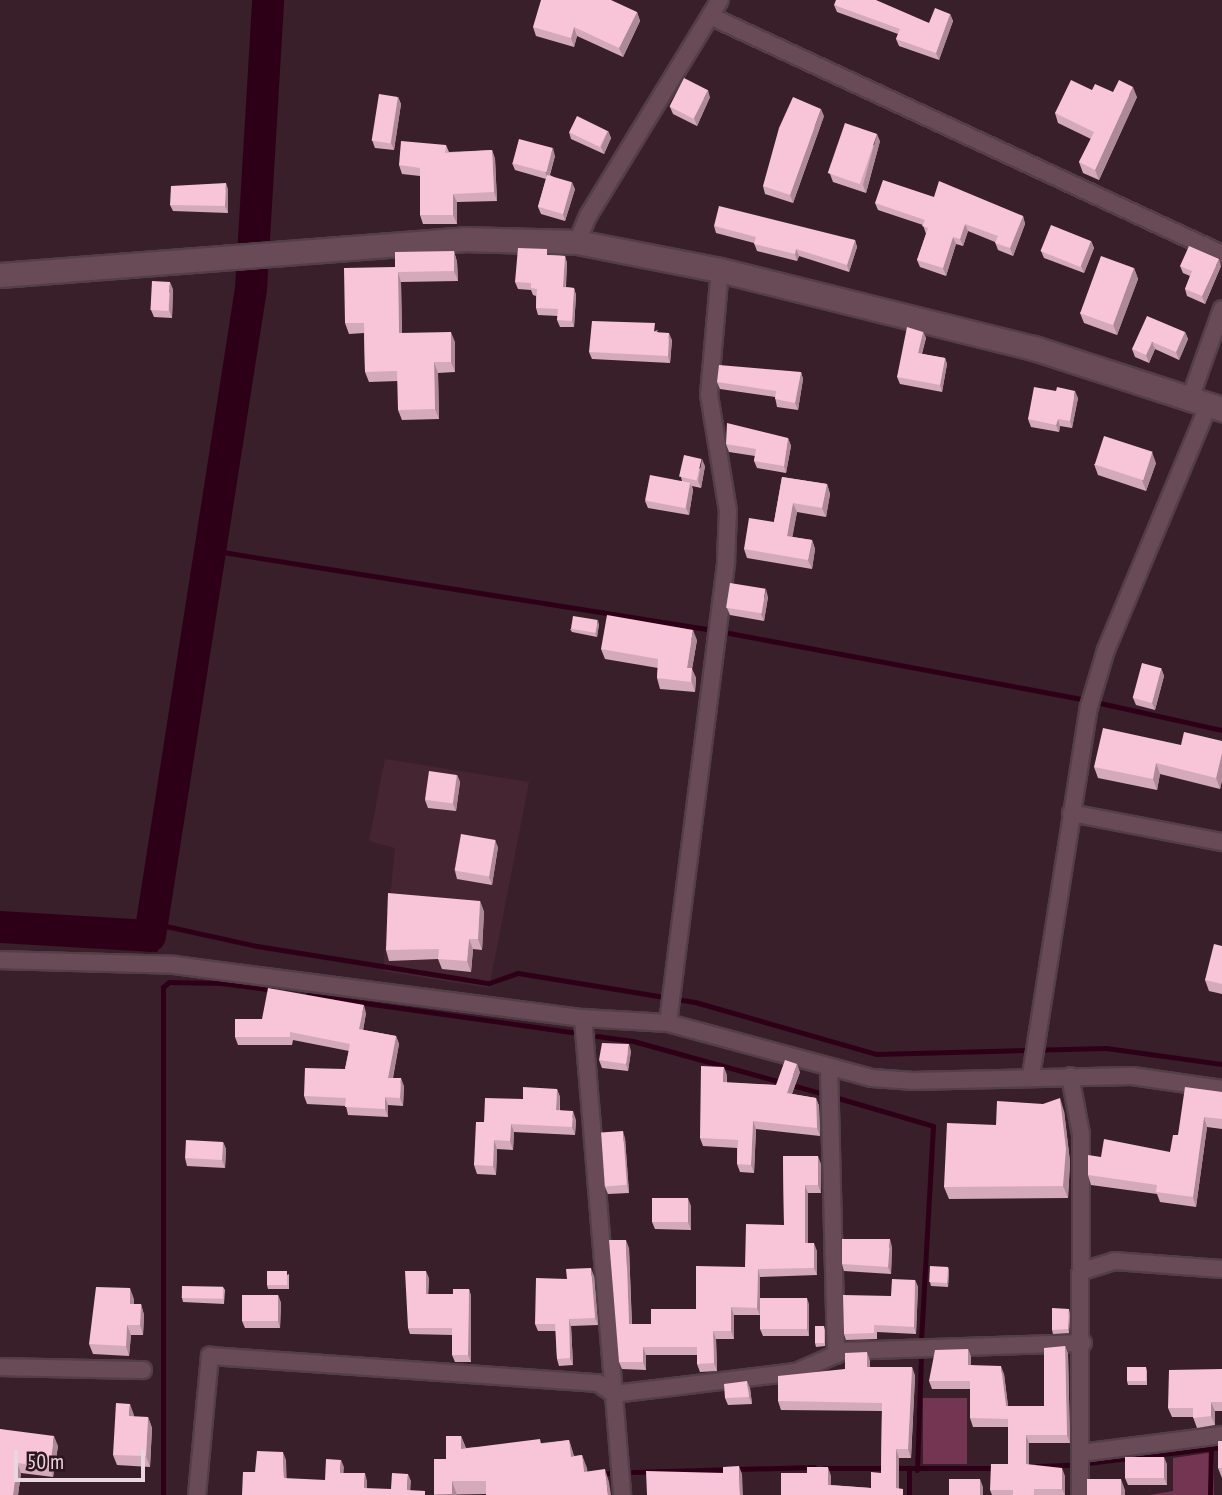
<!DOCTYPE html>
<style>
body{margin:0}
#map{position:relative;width:1222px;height:1495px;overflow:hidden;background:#391f2a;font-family:"PT Sans Narrow",sans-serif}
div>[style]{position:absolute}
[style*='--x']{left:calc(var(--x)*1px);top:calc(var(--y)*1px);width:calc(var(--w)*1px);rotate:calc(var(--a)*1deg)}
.built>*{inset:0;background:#462533}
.green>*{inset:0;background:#733551;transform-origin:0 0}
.stream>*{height:5px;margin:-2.5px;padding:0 2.5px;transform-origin:2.5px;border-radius:2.5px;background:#2e0018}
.river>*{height:32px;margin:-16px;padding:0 16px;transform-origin:16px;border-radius:16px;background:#2e0018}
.roads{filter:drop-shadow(2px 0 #543e48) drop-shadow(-2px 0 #543e48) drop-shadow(0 2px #543e48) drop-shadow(0 -2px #543e48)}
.street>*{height:16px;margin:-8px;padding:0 8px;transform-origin:8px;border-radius:8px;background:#684b57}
.secondary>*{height:23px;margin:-11.5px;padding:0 11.5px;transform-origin:11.5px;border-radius:11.5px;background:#684b57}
.wall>*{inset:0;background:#d4a9ba}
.shaded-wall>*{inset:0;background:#ad8997}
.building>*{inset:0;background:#f7c4d8;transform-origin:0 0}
span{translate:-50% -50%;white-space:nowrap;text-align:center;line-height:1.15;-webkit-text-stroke:7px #2e1620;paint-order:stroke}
.scale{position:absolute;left:14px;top:1450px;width:131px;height:32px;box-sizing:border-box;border:4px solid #e9d7dd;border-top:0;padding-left:9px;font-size:21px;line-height:24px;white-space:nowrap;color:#e9d7dd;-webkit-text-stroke:5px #2e1620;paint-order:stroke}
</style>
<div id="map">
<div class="built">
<div style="clip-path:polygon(385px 759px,529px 782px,489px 988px,383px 971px,395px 848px,369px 841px)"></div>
</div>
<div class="green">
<div style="left:967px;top:1398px;width:66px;height:44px;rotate:90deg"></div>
<div style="clip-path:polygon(1214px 1452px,1214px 1495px,1149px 1495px,1173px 1491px,1173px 1458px)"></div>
</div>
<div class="stream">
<div style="--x:210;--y:550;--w:503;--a:9.03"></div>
<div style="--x:729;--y:633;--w:357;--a:10.6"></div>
<div style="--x:1100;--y:703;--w:125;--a:12.5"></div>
<div style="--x:152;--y:923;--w:107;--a:12.4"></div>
<div style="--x:257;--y:946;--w:235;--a:9.1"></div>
<div style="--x:489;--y:983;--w:31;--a:-19"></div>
<div style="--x:518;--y:973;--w:179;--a:9.3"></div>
<div style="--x:695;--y:1002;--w:188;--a:16"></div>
<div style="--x:876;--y:1054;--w:230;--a:-1.5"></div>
<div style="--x:1106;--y:1048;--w:117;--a:7.9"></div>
<div style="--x:150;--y:936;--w:14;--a:69"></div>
<div style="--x:308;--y:995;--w:267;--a:8"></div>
<div style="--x:597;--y:1036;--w:36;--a:8"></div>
<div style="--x:633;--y:1041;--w:194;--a:15.5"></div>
<div style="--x:838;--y:1098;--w:99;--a:16.4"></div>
<div style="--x:933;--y:1126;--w:215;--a:93.2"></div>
<div style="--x:1087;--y:1463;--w:136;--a:-6.8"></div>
<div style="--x:1037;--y:1466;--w:36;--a:-2"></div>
<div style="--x:824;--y:1468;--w:172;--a:0"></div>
<div style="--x:917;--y:1470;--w:113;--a:-88"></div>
<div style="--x:632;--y:1472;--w:182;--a:-1.6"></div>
<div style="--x:600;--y:1474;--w:11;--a:-5"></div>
<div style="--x:163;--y:1495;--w:508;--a:-90"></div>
<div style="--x:163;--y:987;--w:8;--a:-40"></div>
<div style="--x:169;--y:982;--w:52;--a:1.1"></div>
<div style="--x:221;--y:983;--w:53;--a:7.5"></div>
<div style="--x:909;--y:1495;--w:25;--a:-90"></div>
<div style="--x:1210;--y:1495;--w:47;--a:-88.8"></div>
</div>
<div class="river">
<div style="--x:0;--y:927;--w:150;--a:3.4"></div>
<div style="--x:150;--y:936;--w:655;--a:-81.13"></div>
<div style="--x:251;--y:289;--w:289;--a:-86.6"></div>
</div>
<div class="roads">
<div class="street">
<div style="--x:710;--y:16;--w:565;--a:24.93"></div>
<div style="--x:577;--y:242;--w:28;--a:-67"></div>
<div style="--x:588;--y:216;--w:253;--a:-58.6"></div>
<div style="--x:1191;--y:396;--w:92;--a:-70.4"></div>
<div style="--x:1071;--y:813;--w:154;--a:10.9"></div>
<div style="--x:0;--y:960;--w:174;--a:1.6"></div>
<div style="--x:174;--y:965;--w:412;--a:7.4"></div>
<div style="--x:583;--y:1018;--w:85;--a:3.4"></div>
<div style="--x:668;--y:1023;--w:211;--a:15.1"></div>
<div style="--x:872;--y:1078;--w:39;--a:4"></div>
<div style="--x:911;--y:1081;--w:221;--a:-1.3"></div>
<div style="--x:1132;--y:1076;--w:91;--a:8.2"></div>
<div style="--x:583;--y:1018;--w:479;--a:85.3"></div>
<div style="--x:668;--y:1023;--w:465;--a:-82.8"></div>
<div style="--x:726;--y:562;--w:51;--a:-87.8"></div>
<div style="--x:728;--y:511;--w:118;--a:-99.3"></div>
<div style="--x:709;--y:395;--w:125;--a:-85"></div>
<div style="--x:829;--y:1067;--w:288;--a:88.6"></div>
<div style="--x:1031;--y:1076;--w:374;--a:-81.1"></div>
<div style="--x:1089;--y:707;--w:59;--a:-73.4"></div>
<div style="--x:1106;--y:650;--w:267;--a:-67.3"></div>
<div style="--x:1070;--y:1076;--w:59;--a:79.3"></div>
<div style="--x:1081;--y:1134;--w:361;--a:90.2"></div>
<div style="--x:1082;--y:1271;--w:34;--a:-17"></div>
<div style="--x:1114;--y:1261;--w:108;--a:4.2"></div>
<div style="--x:0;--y:1367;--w:143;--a:1.2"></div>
<div style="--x:1081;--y:1453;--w:142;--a:-7.3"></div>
<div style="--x:197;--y:1495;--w:140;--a:-84.7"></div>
<div style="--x:210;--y:1356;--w:389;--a:4"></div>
<div style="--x:598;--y:1383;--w:19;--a:35"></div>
<div style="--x:614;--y:1394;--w:183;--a:-6.9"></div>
<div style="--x:796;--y:1372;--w:52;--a:-23.6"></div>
<div style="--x:844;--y:1351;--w:239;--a:-1.9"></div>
</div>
<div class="secondary">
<div style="--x:0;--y:275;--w:464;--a:-4.4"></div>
<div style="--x:463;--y:239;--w:114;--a:1.5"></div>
<div style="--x:577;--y:242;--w:146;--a:11.1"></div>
<div style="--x:720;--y:270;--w:324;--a:14"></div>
<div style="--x:1034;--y:348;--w:198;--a:18"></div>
</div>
</div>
<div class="wall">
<div style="clip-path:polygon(834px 5px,929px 23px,950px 14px,953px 21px,939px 60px,899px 46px,896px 39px,898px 34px,837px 12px)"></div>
<div style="clip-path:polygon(637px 12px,640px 21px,623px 57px,577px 36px,574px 47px,536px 36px,533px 27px)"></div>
<div style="clip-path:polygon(1092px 90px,1137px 97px,1099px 180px,1083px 173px,1079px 162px,1091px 139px,1058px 123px,1055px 113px)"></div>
<div style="clip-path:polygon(398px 97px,401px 104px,394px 150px,375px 148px,372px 140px)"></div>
<div style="clip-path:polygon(710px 97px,697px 126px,673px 114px,670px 107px)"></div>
<div style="clip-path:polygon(824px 116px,793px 203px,765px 194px,763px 186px)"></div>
<div style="clip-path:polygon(608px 131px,611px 138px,604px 154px,571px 139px,569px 132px)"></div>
<div style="clip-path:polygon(880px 141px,866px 193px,833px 182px,830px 174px)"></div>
<div style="clip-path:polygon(446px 145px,449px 152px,492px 150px,495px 159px,497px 201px,457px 202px,457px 224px,423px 224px,420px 215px,420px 176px,402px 174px,399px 165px)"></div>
<div style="clip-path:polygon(555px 156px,550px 175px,575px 189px,565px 221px,541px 214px,538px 207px,546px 179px,515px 170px,512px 163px)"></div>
<div style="clip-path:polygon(228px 189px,228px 213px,173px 211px,170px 205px)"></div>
<div style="clip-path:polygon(934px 197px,1023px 216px,1025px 224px,1013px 256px,998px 250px,995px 242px,968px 231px,963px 246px,956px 244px,946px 276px,920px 267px,917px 260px,926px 234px,923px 225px,878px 210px,875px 203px)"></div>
<div style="clip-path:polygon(714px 226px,855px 240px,857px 247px,849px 272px,799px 256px,797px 261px,757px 251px,754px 243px,716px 233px)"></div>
<div style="clip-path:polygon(1091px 241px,1094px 248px,1084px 273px,1044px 258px,1041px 251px)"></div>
<div style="clip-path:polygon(454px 251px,457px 262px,458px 281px,401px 282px,402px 333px,455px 342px,455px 372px,438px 373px,439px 419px,402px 420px,398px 410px,398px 381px,369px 382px,365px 372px,364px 333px,349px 334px,345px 323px,395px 267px)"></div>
<div style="clip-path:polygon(549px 255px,565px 256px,567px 263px,566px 287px,574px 288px,576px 295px,574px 327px,560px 327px,557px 320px,558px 316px,538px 315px,536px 308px,536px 296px,533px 295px,531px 290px,518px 289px,515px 282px)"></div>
<div style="clip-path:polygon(1180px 266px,1221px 266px,1205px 304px,1187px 296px,1185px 289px,1190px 276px,1183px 273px)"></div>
<div style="clip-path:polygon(1134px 268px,1138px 279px,1117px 335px,1084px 323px,1080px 313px)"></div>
<div style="clip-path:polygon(173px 289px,172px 318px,154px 317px,151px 310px)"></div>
<div style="clip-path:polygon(658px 330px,657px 332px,672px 340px,670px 363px,592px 359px,589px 352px)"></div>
<div style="clip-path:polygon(923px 332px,926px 338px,922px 354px,945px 358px,947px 364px,942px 392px,900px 384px,897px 377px)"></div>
<div style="clip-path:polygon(1185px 332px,1188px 339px,1179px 360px,1155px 349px,1149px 363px,1135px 357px,1132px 349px)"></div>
<div style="clip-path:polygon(801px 372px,803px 379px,798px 410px,777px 407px,775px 397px,720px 389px,717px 382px)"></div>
<div style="clip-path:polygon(1056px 391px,1078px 398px,1072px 428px,1060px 426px,1059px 432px,1031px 427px,1028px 419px)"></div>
<div style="clip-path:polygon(788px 438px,791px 446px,786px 473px,757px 468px,754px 461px,755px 456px,729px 452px,726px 444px)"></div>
<div style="clip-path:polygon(1156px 463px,1146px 491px,1098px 475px,1094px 464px)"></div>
<div style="clip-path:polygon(705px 466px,701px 488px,692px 486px,693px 490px,689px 515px,648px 508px,645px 501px,682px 481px,681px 477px)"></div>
<div style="clip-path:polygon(782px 477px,827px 484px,830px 494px,826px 517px,797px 512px,792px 537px,812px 540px,815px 549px,812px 569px,747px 558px,744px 549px,774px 522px)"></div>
<div style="clip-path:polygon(768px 597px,764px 621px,730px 615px,727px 608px)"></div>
<div style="clip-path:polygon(599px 624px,597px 637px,572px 632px,570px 629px)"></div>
<div style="clip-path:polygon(697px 640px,692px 669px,696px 678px,695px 692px,660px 689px,657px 678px,658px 668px,605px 659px,601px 649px)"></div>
<div style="clip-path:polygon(1161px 668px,1164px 676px,1155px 710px,1136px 705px,1133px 698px)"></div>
<div style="clip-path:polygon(1222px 741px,1222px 780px,1220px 789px,1160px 774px,1157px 790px,1098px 778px,1094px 767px,1181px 745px)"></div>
<div style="clip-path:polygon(457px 775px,460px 782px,456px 811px,428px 808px,425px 800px)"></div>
<div style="clip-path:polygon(498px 847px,492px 885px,457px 879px,455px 871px)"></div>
<div style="clip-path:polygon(480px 901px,484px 912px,482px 950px,473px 949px,471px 972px,442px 969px,438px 959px,389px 961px,386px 950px)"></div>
<div style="clip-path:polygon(1222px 946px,1222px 994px,1209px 991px,1205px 980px)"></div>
<div style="clip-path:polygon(366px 1013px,363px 1030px,396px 1036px,399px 1044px,393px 1078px,404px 1086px,403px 1106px,388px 1105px,388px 1117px,348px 1115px,346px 1106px,307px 1104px,304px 1096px,345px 1069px,349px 1051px,293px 1040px,292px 1045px,238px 1045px,235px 1037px,262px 1019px)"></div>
<div style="clip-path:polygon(631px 1051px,628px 1071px,602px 1068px,599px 1060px)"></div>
<div style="clip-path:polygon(800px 1072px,792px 1094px,816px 1098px,819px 1106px,820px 1136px,756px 1129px,754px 1173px,740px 1172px,737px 1164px,737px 1148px,703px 1146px,700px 1138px,727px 1075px,727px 1083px,776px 1085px)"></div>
<div style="clip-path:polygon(557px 1089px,560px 1097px,560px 1110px,576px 1120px,575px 1135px,514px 1132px,513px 1150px,497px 1149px,496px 1175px,477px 1174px,474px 1165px,484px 1122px,523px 1099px)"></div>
<div style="clip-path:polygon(1222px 1092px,1222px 1129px,1207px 1127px,1196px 1207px,1160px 1202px,1157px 1194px,1091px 1185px,1088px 1175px,1101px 1157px,1170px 1152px,1178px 1135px)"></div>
<div style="clip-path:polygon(1064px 1111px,1070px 1162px,1068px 1198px,949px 1199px,944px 1187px,996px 1125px)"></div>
<div style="clip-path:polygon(625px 1138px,629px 1193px,608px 1194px,605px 1187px)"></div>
<div style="clip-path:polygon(223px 1142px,226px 1149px,225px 1168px,187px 1166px,185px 1158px)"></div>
<div style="clip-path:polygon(783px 1156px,821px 1164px,821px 1193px,808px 1193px,808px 1243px,817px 1251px,817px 1275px,760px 1277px,760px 1298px,809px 1304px,809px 1336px,763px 1336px,760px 1329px,760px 1315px,734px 1315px,734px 1339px,716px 1339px,717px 1371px,700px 1372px,697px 1364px,697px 1355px,646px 1355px,646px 1370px,622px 1369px,619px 1362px,629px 1248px,632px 1324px,651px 1324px,696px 1309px,745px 1267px,784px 1225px)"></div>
<div style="clip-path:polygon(691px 1206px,691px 1230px,655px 1229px,652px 1222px)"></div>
<div style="clip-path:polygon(892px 1247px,891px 1274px,844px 1271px,842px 1264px)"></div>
<div style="clip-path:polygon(948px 1267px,949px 1271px,948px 1287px,931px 1286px,930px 1282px)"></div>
<div style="clip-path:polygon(289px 1274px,289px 1289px,268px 1289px,267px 1285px)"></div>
<div style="clip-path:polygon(594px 1276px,598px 1325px,571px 1326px,573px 1365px,559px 1366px,557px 1359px,556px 1331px,538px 1331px,535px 1324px,567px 1279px)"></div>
<div style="clip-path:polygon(429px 1278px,428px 1294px,453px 1294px,469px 1289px,471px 1296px,471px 1362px,455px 1362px,452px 1355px,452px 1335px,410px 1334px,408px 1328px)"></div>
<div style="clip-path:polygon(915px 1280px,918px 1287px,916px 1334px,877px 1332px,877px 1339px,846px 1340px,844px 1334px,891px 1296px)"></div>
<div style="clip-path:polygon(223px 1287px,225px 1290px,224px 1304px,183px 1302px,182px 1298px)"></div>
<div style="clip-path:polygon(278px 1295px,281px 1303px,280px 1328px,245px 1328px,242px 1321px)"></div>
<div style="clip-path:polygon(134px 1299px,134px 1304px,141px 1304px,144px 1315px,143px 1335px,131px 1335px,129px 1356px,93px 1354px,89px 1344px)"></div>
<div style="clip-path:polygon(1070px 1313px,1069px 1333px,1053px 1334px,1052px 1330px)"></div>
<div style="clip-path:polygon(824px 1326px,825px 1330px,825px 1346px,816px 1347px,815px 1343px)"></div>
<div style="clip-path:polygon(1065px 1346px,1068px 1354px,1070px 1443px,1029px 1443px,1029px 1465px,1065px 1476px,1065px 1495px,992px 1495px,990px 1490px,1008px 1464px,1008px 1427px,973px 1427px,970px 1418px,970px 1389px,932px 1389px,929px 1381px,968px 1349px,971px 1357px,971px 1365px,1004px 1374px,1008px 1406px,1044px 1406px)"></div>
<div style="clip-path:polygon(870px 1361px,870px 1367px,912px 1367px,915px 1376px,911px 1458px,899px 1458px,899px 1488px,781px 1495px,807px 1473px,831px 1476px,831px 1485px,871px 1488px,881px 1473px,882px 1411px,781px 1410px,778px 1401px,845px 1369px)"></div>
<div style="clip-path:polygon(1146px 1367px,1147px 1371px,1147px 1385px,1128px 1385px,1127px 1381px)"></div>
<div style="clip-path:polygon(1222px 1369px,1222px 1411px,1215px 1411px,1215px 1425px,1197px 1428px,1193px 1417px,1172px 1417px,1168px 1408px)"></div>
<div style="clip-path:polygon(750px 1388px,752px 1404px,728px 1405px,725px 1398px)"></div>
<div style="clip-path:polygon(134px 1415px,134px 1417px,148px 1417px,152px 1428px,150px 1467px,117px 1465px,113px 1455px)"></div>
<div style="clip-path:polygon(0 1429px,58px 1446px,53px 1477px,21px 1473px,18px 1495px,0 1495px)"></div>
<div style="clip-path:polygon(461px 1436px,466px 1448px,542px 1443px,569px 1440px,574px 1456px,582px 1455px,587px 1472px,609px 1482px,486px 1494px,434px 1495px,434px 1459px,446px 1459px)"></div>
<div style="clip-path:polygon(1222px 1441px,1222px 1478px,1218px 1468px)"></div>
<div style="clip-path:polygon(1167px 1464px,1167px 1485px,1128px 1485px,1125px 1478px)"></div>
</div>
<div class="shaded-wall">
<div style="clip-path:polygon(637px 12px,640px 21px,623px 57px,619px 48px)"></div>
<div style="clip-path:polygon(950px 14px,953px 21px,939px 60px,936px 53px)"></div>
<div style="clip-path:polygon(574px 27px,577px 36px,574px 47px,571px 38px)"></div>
<div style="clip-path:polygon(1133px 87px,1137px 97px,1099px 180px,1095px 170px)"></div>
<div style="clip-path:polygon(708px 90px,710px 97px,697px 126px,694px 118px)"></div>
<div style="clip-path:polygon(398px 97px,401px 104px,394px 150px,391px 143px)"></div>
<div style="clip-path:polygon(821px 109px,824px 116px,793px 203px,790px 195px)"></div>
<div style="clip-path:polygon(608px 131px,611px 138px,604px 154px,601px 147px)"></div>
<div style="clip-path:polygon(877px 134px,880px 141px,866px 193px,863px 185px)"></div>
<div style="clip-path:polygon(553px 148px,555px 156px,548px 180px,545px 172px)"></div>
<div style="clip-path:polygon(492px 150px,495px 159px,497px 201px,494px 192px)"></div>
<div style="clip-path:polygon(572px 182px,575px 189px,565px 221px,563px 214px)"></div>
<div style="clip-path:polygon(226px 183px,228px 189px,228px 213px,225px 206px)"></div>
<div style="clip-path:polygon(453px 194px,457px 202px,457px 224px,453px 215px)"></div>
<div style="clip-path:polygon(1023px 216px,1025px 224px,1013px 256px,1010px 248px)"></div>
<div style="clip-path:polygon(965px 224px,968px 231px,963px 246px,960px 239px)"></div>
<div style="clip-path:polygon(953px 237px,956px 244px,946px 276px,943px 268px)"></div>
<div style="clip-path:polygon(855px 240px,857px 247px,849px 272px,847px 265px)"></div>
<div style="clip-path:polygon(1091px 241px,1094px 248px,1084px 273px,1081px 266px)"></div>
<div style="clip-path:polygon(796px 249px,799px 256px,797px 261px,795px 254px)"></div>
<div style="clip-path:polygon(454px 251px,457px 262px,458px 281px,454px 271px)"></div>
<div style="clip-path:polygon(565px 256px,567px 263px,565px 294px,563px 287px)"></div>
<div style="clip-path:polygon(1219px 259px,1221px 266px,1205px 304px,1202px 296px)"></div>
<div style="clip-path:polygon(1134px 268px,1138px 279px,1117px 335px,1113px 324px)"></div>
<div style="clip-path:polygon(398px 272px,401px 282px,402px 343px,399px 333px)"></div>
<div style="clip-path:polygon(170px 282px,173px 289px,172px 318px,169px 310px)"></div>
<div style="clip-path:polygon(574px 288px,576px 295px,574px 327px,572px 321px)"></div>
<div style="clip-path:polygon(451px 332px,455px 342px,455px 372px,451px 362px)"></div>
<div style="clip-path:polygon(923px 332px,926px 338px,920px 359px,918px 353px)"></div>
<div style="clip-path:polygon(1185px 332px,1188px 339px,1179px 360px,1176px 352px)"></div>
<div style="clip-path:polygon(669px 333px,672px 340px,670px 363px,668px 356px)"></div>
<div style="clip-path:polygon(1152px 342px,1155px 349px,1149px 363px,1146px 355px)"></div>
<div style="clip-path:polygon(945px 358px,947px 364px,942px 392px,940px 385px)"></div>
<div style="clip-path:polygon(434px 362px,438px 373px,439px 419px,435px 409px)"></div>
<div style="clip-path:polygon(801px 372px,803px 379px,798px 410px,795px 403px)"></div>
<div style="clip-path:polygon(1075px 391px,1078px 398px,1072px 428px,1070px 421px)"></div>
<div style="clip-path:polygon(1058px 419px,1060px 426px,1059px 432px,1056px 425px)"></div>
<div style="clip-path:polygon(788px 438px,791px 446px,786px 473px,784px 466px)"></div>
<div style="clip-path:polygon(1152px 452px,1156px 463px,1146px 491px,1142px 480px)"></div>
<div style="clip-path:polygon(702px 459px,705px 466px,701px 488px,698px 481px)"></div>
<div style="clip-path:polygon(690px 483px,693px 490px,689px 515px,686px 508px)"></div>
<div style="clip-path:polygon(827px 484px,830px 494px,826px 517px,822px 508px)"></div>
<div style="clip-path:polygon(793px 503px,797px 512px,791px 545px,787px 536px)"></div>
<div style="clip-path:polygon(812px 540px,815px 549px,812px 569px,808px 560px)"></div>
<div style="clip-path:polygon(766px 589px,768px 597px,764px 621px,761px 614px)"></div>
<div style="clip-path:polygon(598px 620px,599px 624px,597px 637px,595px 633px)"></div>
<div style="clip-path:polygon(693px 630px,697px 640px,692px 669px,696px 678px,695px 692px,687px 668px)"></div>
<div style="clip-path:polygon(1161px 668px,1164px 676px,1155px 710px,1152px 703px)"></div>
<div style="clip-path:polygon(1222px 753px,1222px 780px,1220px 789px,1216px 778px)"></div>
<div style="clip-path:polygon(1156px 763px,1160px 774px,1157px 790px,1153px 779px)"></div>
<div style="clip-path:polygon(457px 775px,460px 782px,456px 811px,453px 804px)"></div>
<div style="clip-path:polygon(495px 840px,498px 847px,492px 885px,489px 877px)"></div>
<div style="clip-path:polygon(480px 901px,484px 912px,482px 950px,478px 939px)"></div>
<div style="clip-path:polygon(469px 939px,473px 949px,471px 972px,467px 961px)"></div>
<div style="clip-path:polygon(364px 1005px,366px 1013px,362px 1037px,359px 1029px)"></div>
<div style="clip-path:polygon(396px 1036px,399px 1044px,391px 1086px,388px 1078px)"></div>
<div style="clip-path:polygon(629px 1044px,631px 1051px,628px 1071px,626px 1064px)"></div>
<div style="clip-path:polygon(797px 1064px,800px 1072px,789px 1101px,787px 1093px)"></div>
<div style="clip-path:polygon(724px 1067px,727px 1075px,726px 1090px,723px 1082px)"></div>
<div style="clip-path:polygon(401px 1078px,404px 1086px,403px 1106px,400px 1098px)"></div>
<div style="clip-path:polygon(557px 1089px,560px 1097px,559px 1118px,556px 1110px)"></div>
<div style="clip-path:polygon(385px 1097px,388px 1105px,388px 1117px,385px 1109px)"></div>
<div style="clip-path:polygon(816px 1098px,819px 1106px,820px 1136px,817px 1128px)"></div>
<div style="clip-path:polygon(1060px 1098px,1064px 1111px,1070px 1162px,1068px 1198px,1063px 1186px)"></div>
<div style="clip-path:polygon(573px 1111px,576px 1120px,575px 1135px,572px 1127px)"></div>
<div style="clip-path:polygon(1204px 1117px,1207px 1127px,1196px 1207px,1193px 1197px)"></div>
<div style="clip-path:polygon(753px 1121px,756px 1129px,754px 1173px,751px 1165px)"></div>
<div style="clip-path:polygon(511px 1124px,514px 1132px,513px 1150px,510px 1141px)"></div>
<div style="clip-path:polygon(623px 1131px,625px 1138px,629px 1193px,627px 1185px)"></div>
<div style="clip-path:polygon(494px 1140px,497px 1149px,496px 1175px,493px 1166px)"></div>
<div style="clip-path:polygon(223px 1142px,226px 1149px,225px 1168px,222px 1160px)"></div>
<div style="clip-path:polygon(818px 1156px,821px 1164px,821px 1193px,818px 1185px)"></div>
<div style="clip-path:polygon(805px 1185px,808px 1193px,808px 1250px,805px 1243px)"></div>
<div style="clip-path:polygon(688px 1198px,691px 1206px,691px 1230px,688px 1222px)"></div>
<div style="clip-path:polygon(890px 1239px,892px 1247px,891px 1274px,888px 1267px)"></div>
<div style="clip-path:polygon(626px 1240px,629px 1248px,632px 1332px,629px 1324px)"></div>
<div style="clip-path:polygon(814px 1243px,817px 1251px,817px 1275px,814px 1268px)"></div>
<div style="clip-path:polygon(948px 1267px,949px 1271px,948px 1287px,947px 1283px)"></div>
<div style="clip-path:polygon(591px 1268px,594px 1276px,598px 1325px,595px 1318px)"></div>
<div style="clip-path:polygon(758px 1269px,760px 1277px,760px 1315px,757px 1308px)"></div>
<div style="clip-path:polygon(426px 1271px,429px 1278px,428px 1301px,426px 1294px)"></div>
<div style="clip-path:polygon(915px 1280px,918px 1287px,916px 1334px,914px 1327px)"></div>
<div style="clip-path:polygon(130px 1288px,134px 1299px,134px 1314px,130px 1304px)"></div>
<div style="clip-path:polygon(469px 1289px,471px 1296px,471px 1362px,468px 1355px)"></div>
<div style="clip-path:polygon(278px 1295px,281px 1303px,280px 1328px,278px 1321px)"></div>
<div style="clip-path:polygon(807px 1298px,809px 1304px,809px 1336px,807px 1329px)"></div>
<div style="clip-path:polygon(141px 1304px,144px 1315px,143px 1335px,140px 1325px)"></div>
<div style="clip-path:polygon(731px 1307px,734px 1315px,734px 1339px,731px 1331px)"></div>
<div style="clip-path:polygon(1069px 1309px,1070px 1313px,1069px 1333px,1068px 1329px)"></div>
<div style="clip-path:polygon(569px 1319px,571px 1326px,573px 1365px,570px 1358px)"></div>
<div style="clip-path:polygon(127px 1325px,131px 1335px,129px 1356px,126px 1346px)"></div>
<div style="clip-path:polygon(713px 1331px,716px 1339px,717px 1371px,714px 1363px)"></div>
<div style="clip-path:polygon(1065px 1346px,1068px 1354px,1070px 1443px,1067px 1435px)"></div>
<div style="clip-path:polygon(643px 1347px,646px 1355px,646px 1370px,643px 1362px)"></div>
<div style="clip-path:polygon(968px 1349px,971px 1357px,971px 1374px,968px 1365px)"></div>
<div style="clip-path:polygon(867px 1352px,870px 1361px,870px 1376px,867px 1367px)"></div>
<div style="clip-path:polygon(1001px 1366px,1004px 1374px,1009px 1414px,1006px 1406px)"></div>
<div style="clip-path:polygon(912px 1367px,915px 1376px,911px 1458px,908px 1449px)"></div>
<div style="clip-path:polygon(747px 1381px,750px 1388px,752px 1404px,749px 1397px)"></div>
<div style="clip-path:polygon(1211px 1402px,1215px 1411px,1215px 1425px,1211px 1416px)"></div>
<div style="clip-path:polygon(130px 1404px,134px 1415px,133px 1427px,129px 1416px)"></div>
<div style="clip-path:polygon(148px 1417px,152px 1428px,150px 1467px,146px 1456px)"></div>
<div style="clip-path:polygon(1026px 1435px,1029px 1443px,1029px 1473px,1026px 1464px)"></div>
<div style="clip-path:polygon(54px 1436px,58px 1446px,53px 1477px,50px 1467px)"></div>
<div style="clip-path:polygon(461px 1436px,466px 1449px,461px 1449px)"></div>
<div style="clip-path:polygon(569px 1440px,573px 1453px,575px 1470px,571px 1457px)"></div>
<div style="clip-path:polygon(896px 1449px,899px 1458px,899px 1495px,896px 1488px)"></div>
<div style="clip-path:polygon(283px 1452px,286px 1460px,287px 1486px,284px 1478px)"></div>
<div style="clip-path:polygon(582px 1455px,587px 1468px,589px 1485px,584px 1472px)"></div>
<div style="clip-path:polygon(1164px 1457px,1167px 1464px,1167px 1485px,1164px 1478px)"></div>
<div style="clip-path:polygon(341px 1460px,344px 1467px,343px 1480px,340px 1473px)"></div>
<div style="clip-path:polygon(17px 1463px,21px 1473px,18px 1495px,13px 1495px)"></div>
<div style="clip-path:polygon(739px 1466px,742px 1474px,743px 1495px,740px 1495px)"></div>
<div style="clip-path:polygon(828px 1467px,831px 1476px,831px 1493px,828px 1485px)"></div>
<div style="clip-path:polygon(1062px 1468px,1065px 1476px,1065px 1495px,1062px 1489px)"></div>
<div style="clip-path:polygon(605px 1469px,609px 1482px,611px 1495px,608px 1495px)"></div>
<div style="clip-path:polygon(365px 1473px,367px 1481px,367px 1495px,364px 1488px)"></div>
<div style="clip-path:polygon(408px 1474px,411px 1481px,410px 1495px,407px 1490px)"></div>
<div style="clip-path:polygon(980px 1479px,983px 1487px,983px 1495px,980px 1495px)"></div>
<div style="clip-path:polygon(1121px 1479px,1125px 1490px,1125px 1495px,1121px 1495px)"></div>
<div style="clip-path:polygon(452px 1481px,457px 1495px,452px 1495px)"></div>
</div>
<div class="building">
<div style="clip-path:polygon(541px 0,611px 0,637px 12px,619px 48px,574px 27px,571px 38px,533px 27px)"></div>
<div style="clip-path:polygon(836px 0,876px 0,929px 23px,935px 8px,950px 14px,936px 53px,896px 39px,900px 29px,834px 5px)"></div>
<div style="left:684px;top:78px;width:27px;height:32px;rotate:27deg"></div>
<div style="clip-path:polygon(1071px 80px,1092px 90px,1095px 84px,1113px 92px,1119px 80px,1133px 87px,1095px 170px,1079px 162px,1094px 132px,1055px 113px)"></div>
<div style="left:379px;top:94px;width:19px;height:47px;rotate:9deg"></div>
<div style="clip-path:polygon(793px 97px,821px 109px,790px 195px,763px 186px,779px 128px)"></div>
<div style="left:577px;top:116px;width:34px;height:18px;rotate:26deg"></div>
<div style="left:845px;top:123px;width:34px;height:53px;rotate:19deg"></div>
<div style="left:519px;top:139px;width:35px;height:25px;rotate:15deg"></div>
<div style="clip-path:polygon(401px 141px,446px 145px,445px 153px,492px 150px,494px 192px,453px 194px,453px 215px,420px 215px,420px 168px,399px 165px)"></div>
<div style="left:547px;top:175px;width:26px;height:33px;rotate:16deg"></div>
<div style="clip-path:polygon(883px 180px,934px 197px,939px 181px,1023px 216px,1010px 248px,995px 243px,998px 236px,965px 224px,960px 239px,953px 237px,943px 268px,917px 260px,928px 228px,922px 226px,925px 220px,875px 203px)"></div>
<div style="clip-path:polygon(226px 183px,225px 206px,170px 205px,171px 186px)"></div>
<div style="clip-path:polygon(719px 206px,855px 240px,847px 265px,796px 249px,795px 254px,754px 244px,756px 237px,714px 226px)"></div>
<div style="left:1051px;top:225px;width:43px;height:28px;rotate:22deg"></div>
<div style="clip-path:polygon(1189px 246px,1219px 259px,1202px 296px,1185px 289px,1192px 271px,1180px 266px)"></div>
<div style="clip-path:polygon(518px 248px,547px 249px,547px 255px,565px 256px,563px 287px,574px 288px,572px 321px,557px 320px,558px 309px,536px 308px,537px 289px,531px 288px,531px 283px,515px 282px)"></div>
<div style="clip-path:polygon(454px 251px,454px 271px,398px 272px,399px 333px,451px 332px,451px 362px,434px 362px,435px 409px,398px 410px,397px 371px,365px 372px,364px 323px,345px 323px,344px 268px,395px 267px,395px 252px)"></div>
<div style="left:1101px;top:256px;width:35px;height:61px;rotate:20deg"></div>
<div style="left:152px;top:281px;width:18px;height:29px;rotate:3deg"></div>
<div style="clip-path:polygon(1147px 316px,1185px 332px,1176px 352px,1152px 342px,1146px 355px,1132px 349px)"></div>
<div style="clip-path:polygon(592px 321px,655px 323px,654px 332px,669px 333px,668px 356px,589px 352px)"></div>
<div style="clip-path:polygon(907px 327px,923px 332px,918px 353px,945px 358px,940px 385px,897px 377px)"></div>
<div style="clip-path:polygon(719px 365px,801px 372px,795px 403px,775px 399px,776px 391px,717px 382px)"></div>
<div style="clip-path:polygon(1034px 387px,1056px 391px,1057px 387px,1075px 391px,1070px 421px,1058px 419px,1056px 425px,1028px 419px)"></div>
<div style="clip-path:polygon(727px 423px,788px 438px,784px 466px,754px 461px,756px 449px,726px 444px)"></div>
<div style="left:1104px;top:436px;width:51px;height:30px;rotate:18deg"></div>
<div style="left:684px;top:455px;width:18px;height:22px;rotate:13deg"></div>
<div style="left:650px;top:475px;width:41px;height:26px;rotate:11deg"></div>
<div style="clip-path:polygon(782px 477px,827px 484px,822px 508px,793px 503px,787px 536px,812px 540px,808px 560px,744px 549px,749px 518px,774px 522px)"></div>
<div style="left:730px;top:583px;width:36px;height:25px;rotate:9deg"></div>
<div style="clip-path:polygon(607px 615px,693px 630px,687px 668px,692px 668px,691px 682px,657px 678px,658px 659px,601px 649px)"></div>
<div style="left:573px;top:616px;width:25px;height:13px;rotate:9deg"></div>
<div style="left:1142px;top:663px;width:20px;height:36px;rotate:15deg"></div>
<div style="clip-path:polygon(1103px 728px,1181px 745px,1184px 732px,1222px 741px,1222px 753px,1216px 778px,1156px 763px,1153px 779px,1094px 767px)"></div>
<div style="left:429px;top:771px;width:28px;height:29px;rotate:8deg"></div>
<div style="left:461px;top:834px;width:35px;height:37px;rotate:10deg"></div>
<div style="clip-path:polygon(388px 893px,480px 901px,478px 939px,469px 939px,467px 961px,438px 959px,439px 949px,386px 950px)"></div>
<div style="clip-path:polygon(1214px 944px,1222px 946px,1222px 984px,1205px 980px)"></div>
<div style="clip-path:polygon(268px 988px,364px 1005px,359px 1029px,396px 1036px,388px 1078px,401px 1078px,400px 1098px,385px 1097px,385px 1109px,345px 1107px,346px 1098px,304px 1096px,305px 1068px,345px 1069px,350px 1044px,290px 1032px,290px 1037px,235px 1037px,235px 1019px,262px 1019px)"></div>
<div style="clip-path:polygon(602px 1043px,629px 1044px,626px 1064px,599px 1060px)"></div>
<div style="clip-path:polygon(785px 1060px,797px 1064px,787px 1093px,816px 1098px,817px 1128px,753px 1121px,751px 1165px,737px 1164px,738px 1140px,700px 1138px,701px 1066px,724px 1067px,723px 1082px,776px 1085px)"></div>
<div style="clip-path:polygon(523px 1087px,557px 1089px,556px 1110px,573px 1111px,572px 1127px,511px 1124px,510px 1141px,494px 1140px,493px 1166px,474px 1165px,476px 1122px,484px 1122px,485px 1098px,523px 1099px)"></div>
<div style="clip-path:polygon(1185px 1087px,1222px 1092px,1222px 1119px,1204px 1117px,1193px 1197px,1156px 1192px,1157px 1185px,1088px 1175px,1088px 1155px,1101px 1157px,1104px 1139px,1170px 1152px,1173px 1135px,1178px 1135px)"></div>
<div style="clip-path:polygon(1060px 1098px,1066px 1149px,1063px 1186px,944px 1187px,947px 1123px,996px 1125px,997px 1101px,1043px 1104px)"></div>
<div style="left:623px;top:1131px;width:54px;height:22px;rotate:86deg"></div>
<div style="left:186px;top:1140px;width:37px;height:18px;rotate:3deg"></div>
<div style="clip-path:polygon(783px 1156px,818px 1156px,818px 1185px,805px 1185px,805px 1243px,814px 1243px,814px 1268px,758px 1269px,757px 1308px,731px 1307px,731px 1331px,713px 1331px,714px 1363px,697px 1364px,697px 1347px,643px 1347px,643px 1362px,619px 1362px,609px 1240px,626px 1240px,629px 1324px,651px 1324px,651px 1309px,696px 1309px,696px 1266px,745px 1267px,746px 1224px,784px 1225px)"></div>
<div style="left:652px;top:1198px;width:36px;height:24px"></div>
<div style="clip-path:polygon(842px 1239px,890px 1239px,888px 1267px,842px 1264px)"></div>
<div style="left:930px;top:1266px;width:18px;height:16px;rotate:3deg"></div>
<div style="clip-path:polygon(591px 1268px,595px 1318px,569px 1319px,570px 1358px,557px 1359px,555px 1324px,535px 1324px,536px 1278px,567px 1279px,566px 1269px)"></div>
<div style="left:267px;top:1271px;width:20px;height:14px"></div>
<div style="clip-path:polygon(405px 1271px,426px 1271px,426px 1294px,453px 1294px,453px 1289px,469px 1289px,468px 1355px,452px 1355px,452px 1328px,408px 1328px)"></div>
<div style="clip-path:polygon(892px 1279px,915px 1280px,914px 1327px,874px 1325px,874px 1333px,844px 1334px,843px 1295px,891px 1296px)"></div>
<div style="left:182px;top:1286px;width:41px;height:12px;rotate:1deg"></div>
<div style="clip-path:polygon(96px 1287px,130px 1288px,130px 1304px,141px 1304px,140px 1325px,127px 1325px,126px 1346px,89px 1344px)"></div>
<div style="left:278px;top:1295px;width:26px;height:36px;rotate:90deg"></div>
<div style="left:760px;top:1298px;width:47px;height:31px"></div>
<div style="clip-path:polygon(1052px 1308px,1069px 1309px,1068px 1329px,1052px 1330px)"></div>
<div style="left:815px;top:1326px;width:9px;height:17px"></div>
<div style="clip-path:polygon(1065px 1346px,1067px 1435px,1026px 1435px,1026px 1464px,1062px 1468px,1062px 1489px,1034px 1489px,1034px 1495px,1013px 1495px,1013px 1490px,990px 1490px,991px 1464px,1008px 1464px,1008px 1419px,970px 1418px,970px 1381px,929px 1381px,935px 1350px,968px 1349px,968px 1365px,1001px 1366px,1006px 1406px,1044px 1406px,1044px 1348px)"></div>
<div style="clip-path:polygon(867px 1352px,867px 1367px,912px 1367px,908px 1449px,896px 1449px,896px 1488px,903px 1489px,903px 1495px,781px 1495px,781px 1473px,807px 1473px,807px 1467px,828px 1467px,828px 1485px,871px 1488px,871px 1472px,881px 1473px,882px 1403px,778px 1401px,778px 1376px,845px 1369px,845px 1353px)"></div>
<div style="left:1127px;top:1367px;width:19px;height:14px"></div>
<div style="clip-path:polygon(1222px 1369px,1222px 1402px,1211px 1402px,1211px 1416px,1193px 1418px,1193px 1408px,1168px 1408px,1169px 1370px)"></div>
<div style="clip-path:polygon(747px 1381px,749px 1397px,725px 1398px,724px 1384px)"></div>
<div style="clip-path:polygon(116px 1403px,130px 1404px,129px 1416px,148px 1417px,146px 1456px,113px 1455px)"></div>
<div style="clip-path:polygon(0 1429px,54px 1436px,50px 1467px,17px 1463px,13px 1495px,0 1495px)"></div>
<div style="clip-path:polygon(446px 1436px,461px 1436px,461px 1449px,540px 1439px,541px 1444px,569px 1440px,571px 1457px,582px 1455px,584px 1472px,605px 1469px,608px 1495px,486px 1495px,486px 1481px,452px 1481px,452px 1494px,434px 1494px,434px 1459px,446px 1459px)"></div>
<div style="left:1218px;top:1441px;width:4px;height:27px"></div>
<div style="clip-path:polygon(257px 1451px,283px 1452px,284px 1478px,325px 1480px,326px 1459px,341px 1460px,340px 1473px,365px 1473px,364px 1488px,391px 1489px,392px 1473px,408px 1474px,407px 1490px,425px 1491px,425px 1495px,242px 1495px,243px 1472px,255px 1472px)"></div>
<div style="left:1125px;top:1457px;width:39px;height:21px"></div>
<div style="clip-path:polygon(739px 1466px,740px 1495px,647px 1495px,646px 1471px,723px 1473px,723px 1467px)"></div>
<div style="left:949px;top:1479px;width:31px;height:16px"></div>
<div style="left:1087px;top:1479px;width:34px;height:16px"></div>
</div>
<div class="scale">50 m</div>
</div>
